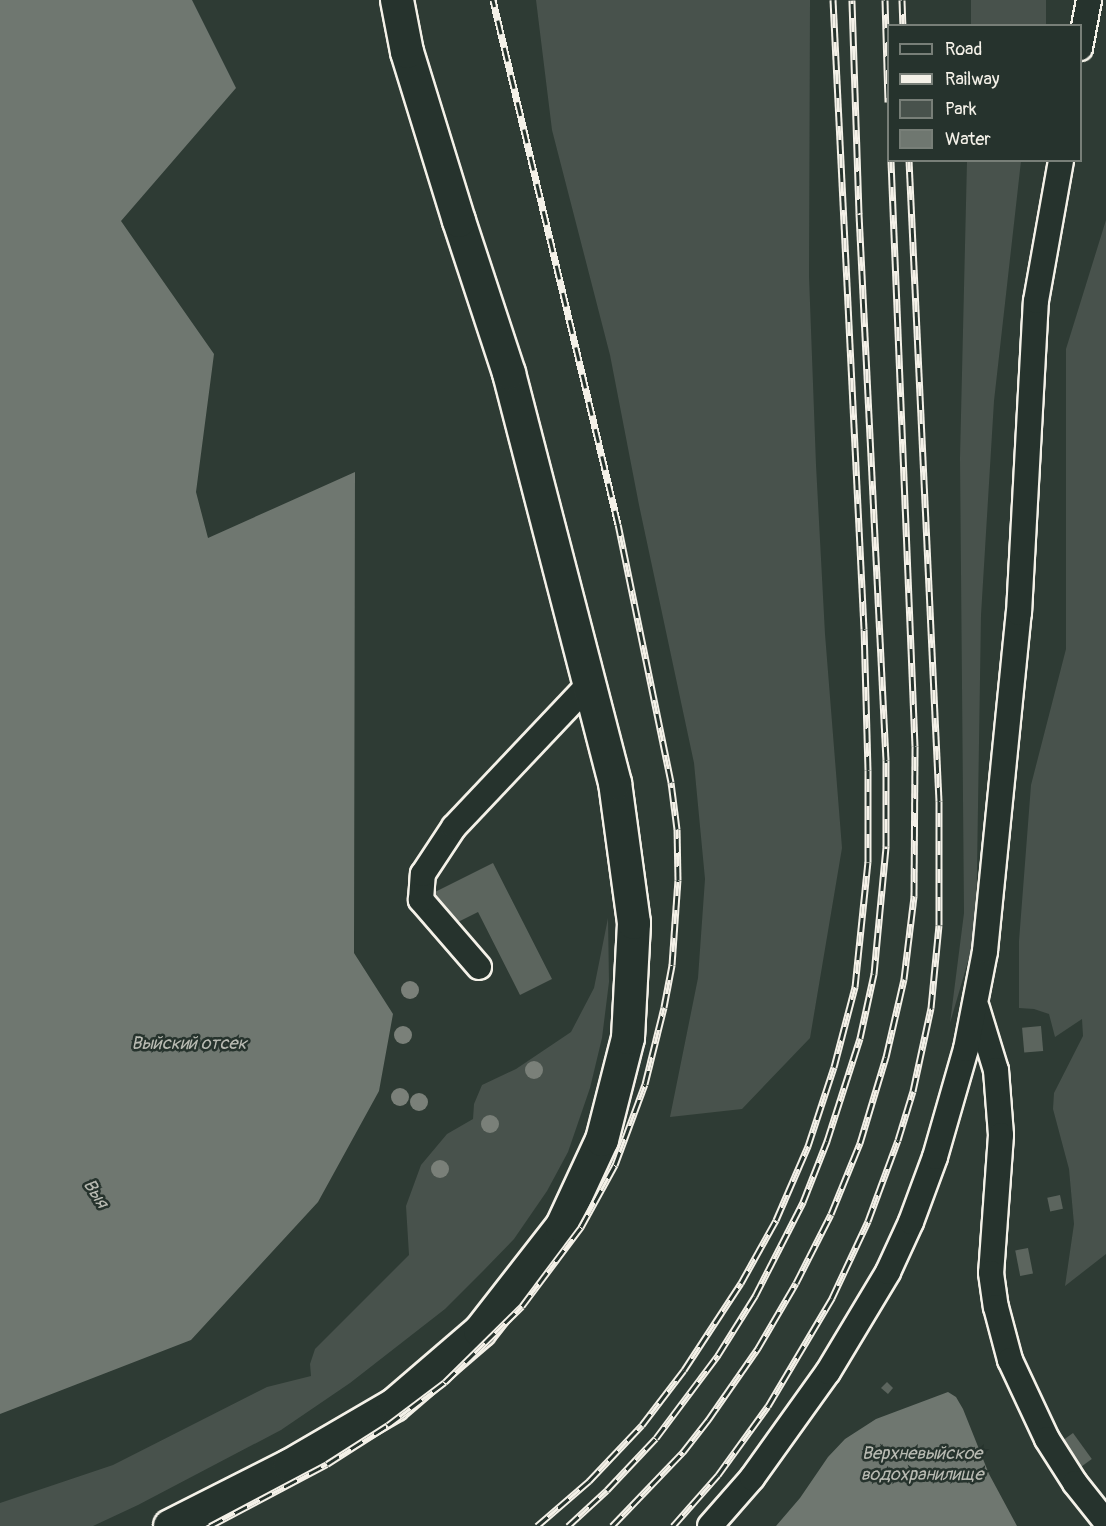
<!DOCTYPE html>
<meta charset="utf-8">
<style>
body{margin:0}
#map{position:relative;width:1106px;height:1526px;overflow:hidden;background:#2e3b34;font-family:Pangolin,sans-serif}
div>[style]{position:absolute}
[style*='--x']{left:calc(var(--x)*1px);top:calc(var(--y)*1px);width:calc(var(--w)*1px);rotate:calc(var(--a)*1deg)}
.green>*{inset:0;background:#48524c;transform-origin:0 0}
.water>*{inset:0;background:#6f7770}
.building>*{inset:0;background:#5c655e;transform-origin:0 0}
.roads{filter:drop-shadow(2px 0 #f4f1e8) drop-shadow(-2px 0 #f4f1e8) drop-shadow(0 2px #f4f1e8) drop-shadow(0 -2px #f4f1e8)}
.minor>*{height:24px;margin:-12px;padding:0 12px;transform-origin:12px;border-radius:12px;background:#26332d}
.major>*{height:32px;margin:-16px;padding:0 16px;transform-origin:16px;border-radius:16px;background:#26332d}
.rail>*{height:7px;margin-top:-3.5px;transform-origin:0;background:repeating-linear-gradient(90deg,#26332d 0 14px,#f4f1e8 0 28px);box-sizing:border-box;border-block:2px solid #f4f1e8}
.trees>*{width:18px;height:18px;margin:-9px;border-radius:50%;background:#7a8079}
span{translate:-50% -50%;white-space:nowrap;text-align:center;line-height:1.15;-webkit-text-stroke:5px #26332d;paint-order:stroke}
.water-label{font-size:18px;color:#b8bab2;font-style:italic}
.legend{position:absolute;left:887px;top:24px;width:195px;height:138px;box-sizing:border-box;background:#26332d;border:2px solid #787f78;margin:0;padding:8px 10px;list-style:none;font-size:18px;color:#f4f1e8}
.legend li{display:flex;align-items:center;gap:12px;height:30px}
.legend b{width:30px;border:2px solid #787f78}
</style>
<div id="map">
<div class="green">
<div style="clip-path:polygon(536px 0,810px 0,809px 276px,816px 465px,825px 634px,842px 848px,810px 1038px,742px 1109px,670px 1117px,698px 978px,705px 879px,694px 763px,639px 505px,610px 355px,552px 130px)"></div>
<div style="left:971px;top:0;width:75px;height:25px"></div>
<div style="clip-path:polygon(967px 161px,1021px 161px,994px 401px,981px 615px,976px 934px,950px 1023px,964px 913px,960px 458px)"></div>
<div style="clip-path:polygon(1106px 220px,1106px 1254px,1065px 1286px,1074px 1224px,1069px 1169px,1053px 1109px,1054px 1093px,1083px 1036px,1082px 1019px,1055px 1037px,1049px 1014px,1034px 1009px,1019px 1008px,1019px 941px,1031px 785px,1066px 649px,1066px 349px)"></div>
<div style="clip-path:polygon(608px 918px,609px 982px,602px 1038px,590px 1088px,568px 1152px,547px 1191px,514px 1239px,484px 1270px,445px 1309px,350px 1383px,281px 1430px,138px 1505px,93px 1526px,0 1526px,0 1503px,113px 1465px,267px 1387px,311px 1376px,310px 1364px,315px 1349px,409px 1255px,406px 1206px,421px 1165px,447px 1134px,473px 1119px,474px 1104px,482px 1085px,516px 1069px,571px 1032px,594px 988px)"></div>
</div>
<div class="water">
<div style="clip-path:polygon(0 0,192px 0,236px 88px,121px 221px,214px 354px,196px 492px,208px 538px,355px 472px,354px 953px,393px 1014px,379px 1091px,318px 1202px,191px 1340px,0 1414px)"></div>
<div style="clip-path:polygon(948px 1392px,956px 1397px,963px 1409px,989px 1474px,1017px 1526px,776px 1526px,800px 1498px,828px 1457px,845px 1439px,876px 1419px)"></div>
</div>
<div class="building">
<div style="clip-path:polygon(493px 863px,552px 979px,520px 995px,478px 912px,446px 928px,429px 895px)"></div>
<div style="left:1041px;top:1026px;width:25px;height:19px;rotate:85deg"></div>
<div style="left:1060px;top:1195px;width:14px;height:13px;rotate:78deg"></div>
<div style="left:1028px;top:1248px;width:26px;height:13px;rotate:79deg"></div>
<div style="clip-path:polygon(887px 1382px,893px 1388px,888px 1394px,881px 1388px)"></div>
<div style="left:1073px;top:1433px;width:32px;height:17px;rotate:54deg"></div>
</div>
<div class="roads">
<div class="minor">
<div style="--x:1080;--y:48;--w:49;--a:-79.4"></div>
<div style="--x:479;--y:967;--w:89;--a:-130.9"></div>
<div style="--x:421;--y:900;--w:26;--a:-86"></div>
<div style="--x:423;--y:874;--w:56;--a:-56.6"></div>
<div style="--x:454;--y:827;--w:198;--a:-46.6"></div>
<div style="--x:977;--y:1008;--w:65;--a:73"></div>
<div style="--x:996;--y:1070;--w:65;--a:85.6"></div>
<div style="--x:1001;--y:1135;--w:138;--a:94.1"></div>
<div style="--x:991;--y:1273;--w:34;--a:82"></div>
<div style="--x:996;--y:1307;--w:55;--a:75.2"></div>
<div style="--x:1010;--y:1360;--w:87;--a:64.9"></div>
<div style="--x:1047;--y:1439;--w:52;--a:57.5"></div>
<div style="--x:1075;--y:1483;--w:50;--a:51.5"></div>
<div style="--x:710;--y:1526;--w:64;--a:-48.8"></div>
<div style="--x:752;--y:1478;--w:130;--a:-54.4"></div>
<div style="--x:828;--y:1372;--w:117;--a:-59"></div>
<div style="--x:888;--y:1272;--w:55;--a:-65.3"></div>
<div style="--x:911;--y:1222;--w:69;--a:-69.7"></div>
<div style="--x:935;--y:1157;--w:112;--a:-74"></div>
<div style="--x:966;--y:1049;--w:100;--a:-79"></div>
<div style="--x:985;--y:951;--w:340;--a:-84.3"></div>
<div style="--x:1019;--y:613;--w:312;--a:-86.9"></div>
<div style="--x:1036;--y:301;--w:143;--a:-79.9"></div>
</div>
<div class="major">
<div style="--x:170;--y:1526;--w:133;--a:-26.8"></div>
<div style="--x:289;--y:1466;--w:121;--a:-30.2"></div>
<div style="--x:394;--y:1405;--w:113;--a:-40.7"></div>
<div style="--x:480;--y:1331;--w:133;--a:-52"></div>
<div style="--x:562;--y:1226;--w:95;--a:-65.1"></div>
<div style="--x:602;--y:1140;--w:105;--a:-75.7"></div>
<div style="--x:628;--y:1038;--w:115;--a:-87"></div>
<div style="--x:634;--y:923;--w:141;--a:-97.7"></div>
<div style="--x:615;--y:783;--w:423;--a:-104.5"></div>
<div style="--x:509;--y:373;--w:160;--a:-108.2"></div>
<div style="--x:459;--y:221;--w:177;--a:-107.1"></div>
<div style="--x:407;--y:52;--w:53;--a:-100.9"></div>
</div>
</div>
<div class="rail">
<div style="--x:885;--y:0;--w:102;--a:88.3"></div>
<div style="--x:902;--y:0;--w:26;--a:88"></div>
<div style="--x:210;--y:1526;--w:132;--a:-27.9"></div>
<div style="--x:327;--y:1464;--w:72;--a:-32.6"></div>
<div style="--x:388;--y:1425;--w:71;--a:-37"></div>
<div style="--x:445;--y:1382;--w:108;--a:-44.6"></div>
<div style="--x:522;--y:1306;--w:99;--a:-53.2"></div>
<div style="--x:581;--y:1227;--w:71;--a:-61.3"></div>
<div style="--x:615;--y:1165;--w:86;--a:-69.7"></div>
<div style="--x:645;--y:1084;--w:79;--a:-76.1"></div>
<div style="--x:664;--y:1007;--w:43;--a:-79.2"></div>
<div style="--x:672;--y:965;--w:85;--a:-86"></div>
<div style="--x:678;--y:880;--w:51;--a:-91.1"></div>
<div style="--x:677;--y:829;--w:47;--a:-97.3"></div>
<div style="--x:671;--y:782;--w:263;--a:-101.6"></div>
<div style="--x:618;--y:524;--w:539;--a:-103.42"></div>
<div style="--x:537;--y:1526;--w:69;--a:-40.9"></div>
<div style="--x:589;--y:1481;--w:77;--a:-46.6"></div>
<div style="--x:642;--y:1425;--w:69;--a:-52.6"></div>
<div style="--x:684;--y:1370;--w:104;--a:-56.8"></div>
<div style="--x:741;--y:1283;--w:72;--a:-60.9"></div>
<div style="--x:776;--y:1220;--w:81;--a:-66.6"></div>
<div style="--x:808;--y:1146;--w:83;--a:-71.8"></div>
<div style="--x:834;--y:1067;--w:83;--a:-75.3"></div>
<div style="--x:855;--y:987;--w:126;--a:-84.1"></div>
<div style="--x:868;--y:862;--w:92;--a:-90"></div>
<div style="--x:868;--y:770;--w:141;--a:-91.6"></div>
<div style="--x:864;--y:629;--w:630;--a:-92.82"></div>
<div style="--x:568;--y:1526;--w:53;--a:-42.7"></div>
<div style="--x:607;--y:1490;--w:71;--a:-46.7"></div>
<div style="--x:656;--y:1438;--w:104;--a:-53.2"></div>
<div style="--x:718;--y:1355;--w:70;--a:-57.9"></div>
<div style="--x:755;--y:1296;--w:106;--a:-62.9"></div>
<div style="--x:803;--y:1202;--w:66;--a:-68.5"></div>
<div style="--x:827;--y:1141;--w:108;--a:-72.2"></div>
<div style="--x:860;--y:1038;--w:66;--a:-77.7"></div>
<div style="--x:874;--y:974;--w:129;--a:-84.6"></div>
<div style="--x:886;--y:846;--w:86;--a:-90"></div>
<div style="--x:886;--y:760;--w:548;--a:-92.83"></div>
<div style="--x:859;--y:213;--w:213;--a:-91.9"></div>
<div style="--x:612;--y:1526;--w:103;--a:-46.2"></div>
<div style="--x:683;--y:1452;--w:41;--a:-52"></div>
<div style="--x:708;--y:1420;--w:88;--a:-55.2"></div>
<div style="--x:758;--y:1348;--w:75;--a:-59.7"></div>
<div style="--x:796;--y:1283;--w:77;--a:-63.1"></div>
<div style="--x:831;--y:1214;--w:77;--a:-67.8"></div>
<div style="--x:860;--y:1143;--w:90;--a:-73.2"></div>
<div style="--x:886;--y:1057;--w:80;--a:-77"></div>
<div style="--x:904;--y:979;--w:84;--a:-83.1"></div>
<div style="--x:914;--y:896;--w:150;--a:-89.6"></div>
<div style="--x:915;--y:746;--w:586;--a:-92.35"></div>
<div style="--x:673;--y:1526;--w:68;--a:-48.6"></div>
<div style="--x:718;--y:1475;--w:85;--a:-54.1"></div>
<div style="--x:768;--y:1406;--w:126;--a:-59.3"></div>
<div style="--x:832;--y:1298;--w:85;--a:-64.9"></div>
<div style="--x:868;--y:1221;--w:86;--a:-69.7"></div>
<div style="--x:898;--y:1140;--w:51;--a:-73"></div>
<div style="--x:913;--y:1091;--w:85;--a:-77.8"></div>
<div style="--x:931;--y:1008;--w:83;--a:-84.5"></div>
<div style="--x:939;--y:925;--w:124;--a:-90"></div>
<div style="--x:939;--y:801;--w:642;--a:-92.68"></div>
</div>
<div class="trees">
<div style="left:410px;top:990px"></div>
<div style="left:403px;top:1035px"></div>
<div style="left:534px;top:1070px"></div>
<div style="left:400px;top:1097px"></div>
<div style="left:419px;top:1102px"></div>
<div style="left:490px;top:1124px"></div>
<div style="left:440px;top:1169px"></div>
</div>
<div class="water-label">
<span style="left:189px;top:1044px">Выйский отсек</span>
<span style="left:95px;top:1194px;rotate:57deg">Выя</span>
<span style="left:922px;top:1465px">Верхневыйское<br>водохранилище</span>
</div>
<ul class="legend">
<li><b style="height:8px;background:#26332d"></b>Road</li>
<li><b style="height:8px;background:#f4f1e8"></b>Railway</li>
<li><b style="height:16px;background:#48524c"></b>Park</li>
<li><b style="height:16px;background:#6f7770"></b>Water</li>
</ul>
</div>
